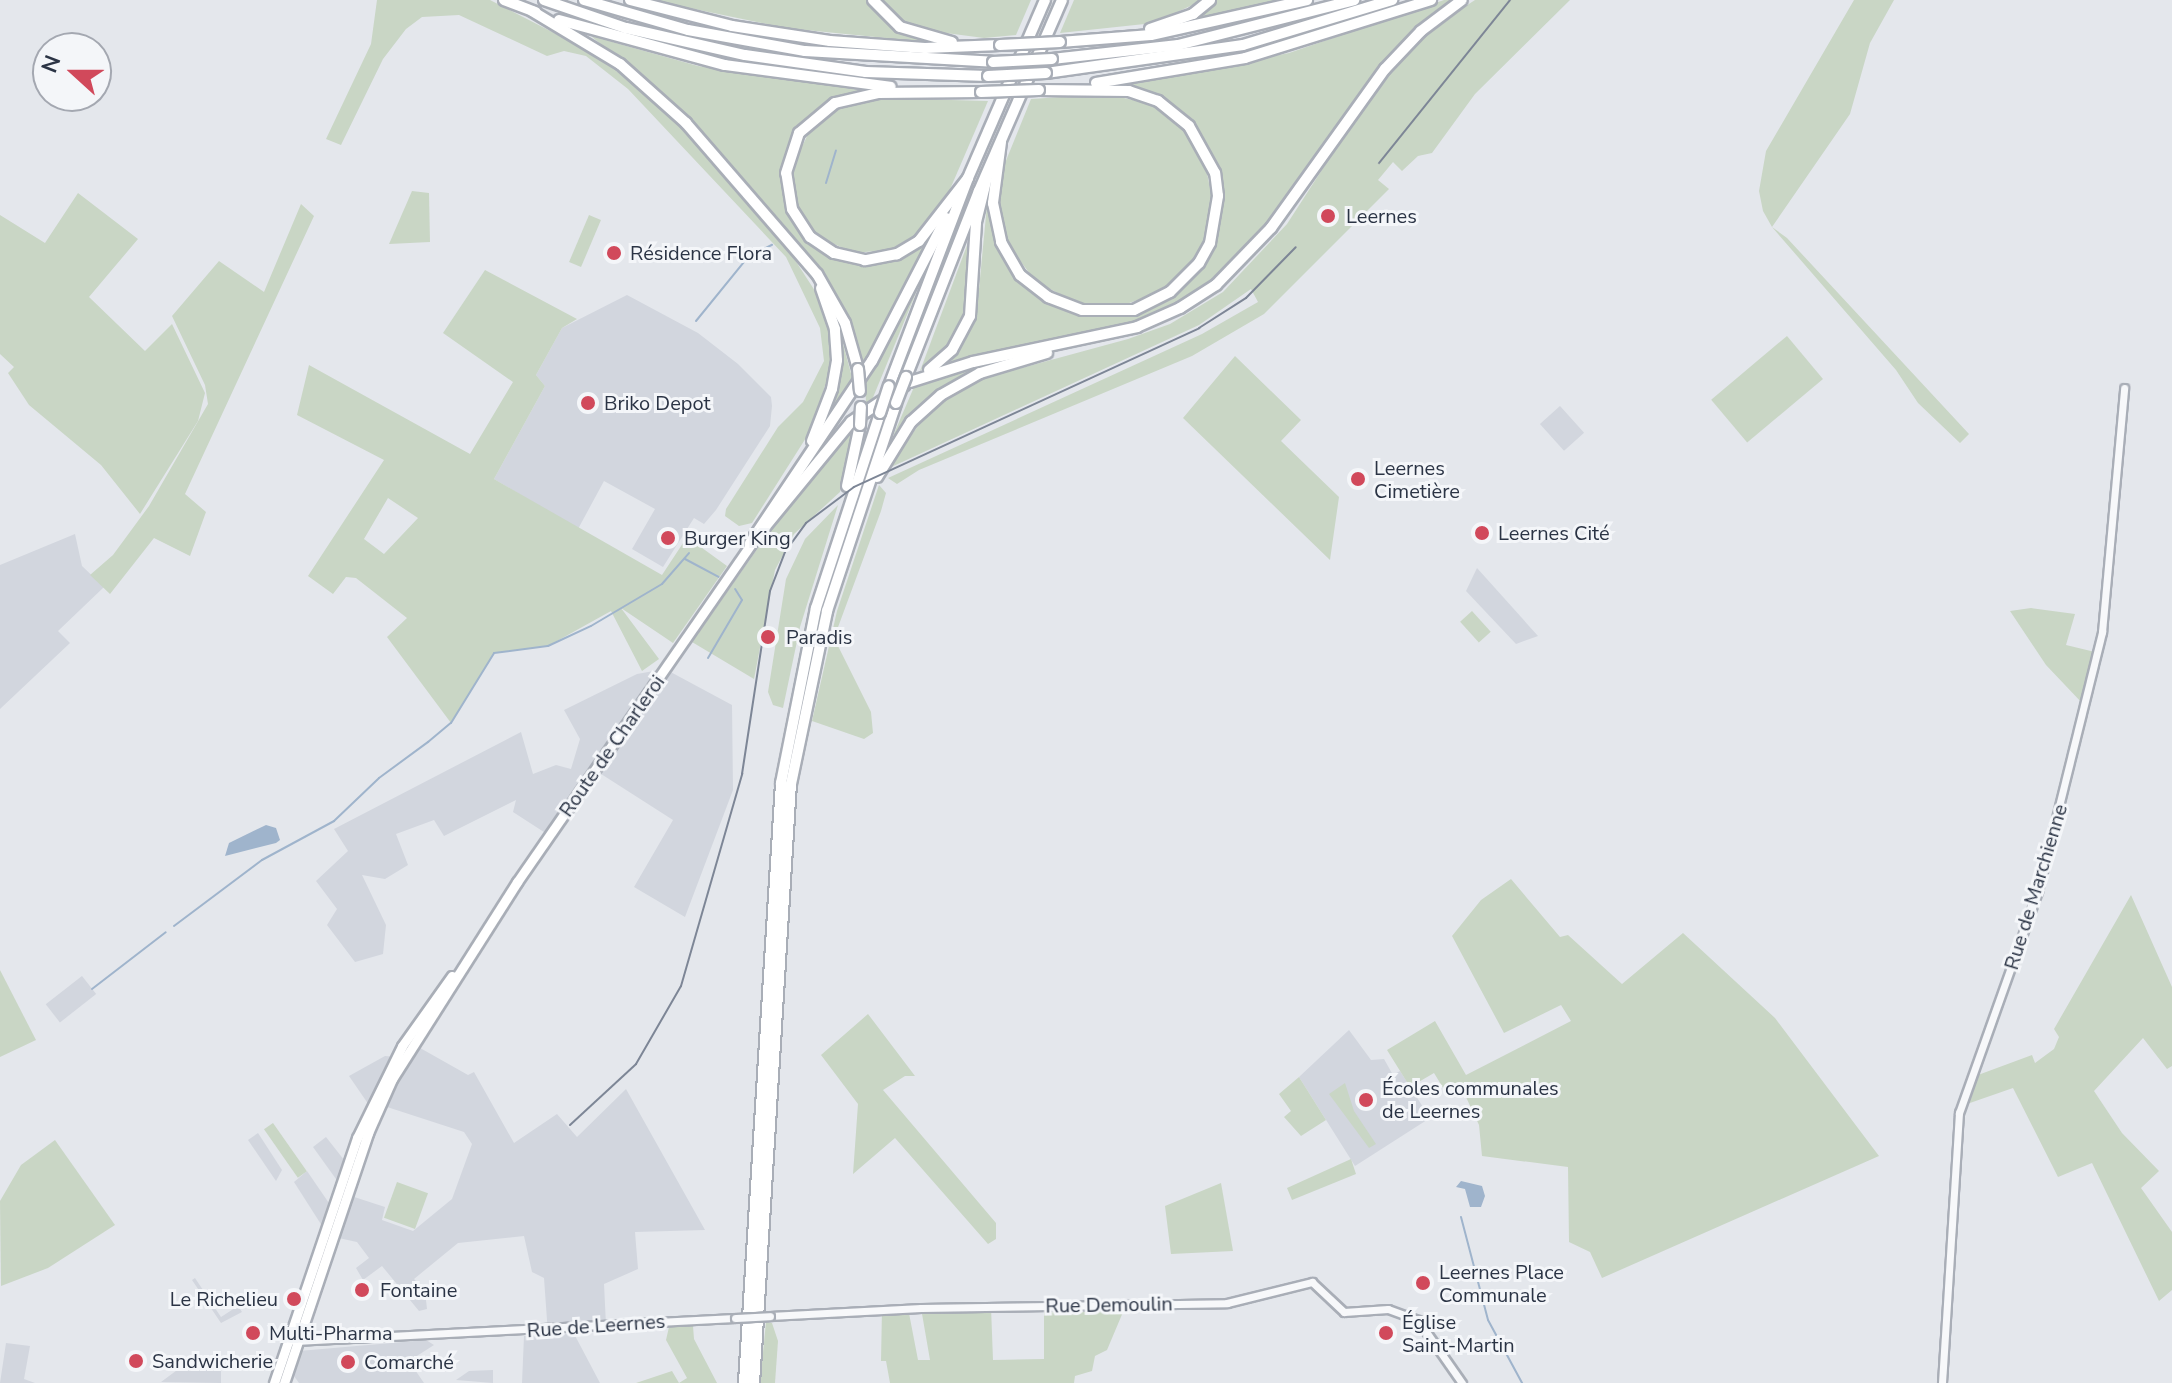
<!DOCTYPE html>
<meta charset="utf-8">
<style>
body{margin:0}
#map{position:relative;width:2172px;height:1383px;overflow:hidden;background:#e4e7ec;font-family:"Nunito Sans",sans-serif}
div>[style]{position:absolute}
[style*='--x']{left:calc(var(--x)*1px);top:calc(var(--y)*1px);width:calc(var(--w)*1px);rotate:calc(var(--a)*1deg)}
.built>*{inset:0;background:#d2d6de;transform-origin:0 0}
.green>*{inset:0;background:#c9d6c5;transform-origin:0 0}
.water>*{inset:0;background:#9fb4cc}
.stream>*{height:2px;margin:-1px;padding:0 1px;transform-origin:1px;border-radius:1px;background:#9fb4cc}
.roads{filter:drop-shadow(2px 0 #a9aeb7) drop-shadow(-2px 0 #a9aeb7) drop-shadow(0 2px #a9aeb7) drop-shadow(0 -2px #a9aeb7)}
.minor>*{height:7px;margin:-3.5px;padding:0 3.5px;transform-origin:3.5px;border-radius:3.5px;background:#f7f8fa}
.major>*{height:9px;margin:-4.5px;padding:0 4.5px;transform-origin:4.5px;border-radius:4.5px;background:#fff}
.highway>*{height:10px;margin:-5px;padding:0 5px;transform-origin:5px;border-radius:5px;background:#fff}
.tram>*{height:2px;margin:-1px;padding:0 1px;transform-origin:1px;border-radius:1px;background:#7d8696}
.bridges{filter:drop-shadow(2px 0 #a9aeb7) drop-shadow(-2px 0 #a9aeb7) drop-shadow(0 2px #a9aeb7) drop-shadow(0 -2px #a9aeb7)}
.minor-bridge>*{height:7px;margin:-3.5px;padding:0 3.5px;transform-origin:3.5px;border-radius:3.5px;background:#f7f8fa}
.highway-bridge>*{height:10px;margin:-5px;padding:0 5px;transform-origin:5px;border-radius:5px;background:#fff}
.dots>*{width:22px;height:22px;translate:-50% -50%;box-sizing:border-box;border:4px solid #f4f6f9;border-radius:50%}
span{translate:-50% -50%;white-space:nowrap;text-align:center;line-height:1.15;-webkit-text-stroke:6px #f4f6f9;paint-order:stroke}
.poi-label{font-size:20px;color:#2b3445}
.left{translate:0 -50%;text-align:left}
.right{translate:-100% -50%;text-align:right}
.street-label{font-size:20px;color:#2b3445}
.north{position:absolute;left:32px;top:32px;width:80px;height:80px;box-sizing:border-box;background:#f4f6f9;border:2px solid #a4a8b1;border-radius:50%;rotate:291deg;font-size:22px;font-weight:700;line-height:32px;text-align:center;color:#2b3445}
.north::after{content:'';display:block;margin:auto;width:28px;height:36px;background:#d1495b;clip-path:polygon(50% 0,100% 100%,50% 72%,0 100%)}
</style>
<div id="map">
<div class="built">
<div style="clip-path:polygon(627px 295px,698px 333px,738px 364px,771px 397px,772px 406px,770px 426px,716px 510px,704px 524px,694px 518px,663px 567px,632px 549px,655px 509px,604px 481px,578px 529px,494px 479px,545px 386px,536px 375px,562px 328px)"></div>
<div style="left:1560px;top:406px;width:36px;height:27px;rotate:48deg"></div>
<div style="clip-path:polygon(75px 534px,82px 566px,104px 587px,58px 631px,70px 643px,0 709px,0 565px)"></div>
<div style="clip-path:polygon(1477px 568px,1538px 636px,1516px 644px,1466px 591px)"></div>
<div style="clip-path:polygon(665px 669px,732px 705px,733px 790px,685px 917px,634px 887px,673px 820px,598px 772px,547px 834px,513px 812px,516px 800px,444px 836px,434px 820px,396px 834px,408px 865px,385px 879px,362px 875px,386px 925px,383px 954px,355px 962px,327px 925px,337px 909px,316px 881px,348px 851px,334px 829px,521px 732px,533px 774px,556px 765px,571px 769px,580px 739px,564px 710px,637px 674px)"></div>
<div style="left:82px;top:976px;width:23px;height:46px;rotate:52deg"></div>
<div style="clip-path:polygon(1349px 1030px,1371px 1060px,1384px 1059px,1393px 1075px,1400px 1071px,1430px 1118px,1355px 1166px,1299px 1077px)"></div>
<div style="clip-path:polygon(413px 1044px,468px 1075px,474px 1072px,514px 1143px,557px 1114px,577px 1137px,626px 1089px,705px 1230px,635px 1232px,638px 1269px,604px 1284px,606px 1325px,571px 1328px,600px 1383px,522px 1383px,524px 1336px,548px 1334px,544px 1278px,532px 1272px,524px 1236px,458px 1243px,414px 1279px,425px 1291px,427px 1309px,419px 1311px,382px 1266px,363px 1280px,356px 1268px,369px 1258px,357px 1242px,334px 1237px,348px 1195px,385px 1207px,382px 1220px,413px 1231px,452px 1199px,472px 1144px,464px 1132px,381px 1105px)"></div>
<div style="clip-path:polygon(385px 1056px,396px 1057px,371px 1108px,349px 1076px)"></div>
<div style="clip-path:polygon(258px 1133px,282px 1170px,276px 1181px,248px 1140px)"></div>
<div style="clip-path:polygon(326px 1137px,348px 1165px,341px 1186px,313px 1147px)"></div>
<div style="clip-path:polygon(307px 1171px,333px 1209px,324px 1229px,294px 1182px)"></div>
<div style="clip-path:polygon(195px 1278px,221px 1317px,238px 1306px,242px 1312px,221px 1323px,192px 1280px)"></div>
<div style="clip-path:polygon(426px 1340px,434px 1345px,409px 1361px,424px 1383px,299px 1383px,291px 1372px,299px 1351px)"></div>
<div style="clip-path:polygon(6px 1343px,30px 1346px,24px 1379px,35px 1383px,0 1383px)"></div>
<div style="clip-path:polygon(196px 1356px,207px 1368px,221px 1368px,221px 1383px,161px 1382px)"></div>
<div style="clip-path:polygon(493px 1370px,493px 1383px,456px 1380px,469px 1371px)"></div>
</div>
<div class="green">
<div style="clip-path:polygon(377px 0,490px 0,597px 55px,673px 118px,782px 240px,817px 294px,830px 336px,830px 370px,811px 430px,752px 523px,739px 526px,725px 516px,726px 509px,778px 427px,803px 402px,824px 361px,820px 328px,786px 257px,628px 89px,586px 56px,564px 51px,547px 56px,459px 15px,422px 17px,406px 29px,383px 59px,341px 145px,326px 139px,371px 44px)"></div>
<div style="clip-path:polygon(651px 0,869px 0,895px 27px,925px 42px,786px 28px)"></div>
<div style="clip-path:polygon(880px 0,1031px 0,1016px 35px,984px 38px,923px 30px,906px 24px)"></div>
<div style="clip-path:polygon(1074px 0,1203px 0,1154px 23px,1060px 33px)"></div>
<div style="clip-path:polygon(1215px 0,1287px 0,1182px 23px)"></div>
<div style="clip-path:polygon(1444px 0,1454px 0,1419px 27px,1373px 78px,1254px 243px,1201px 291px,1129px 325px,950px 364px,977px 310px,987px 205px,1026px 284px,1090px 315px,1128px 314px,1168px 297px,1200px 266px,1220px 216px,1215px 164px,1188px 119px,1124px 86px,1289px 53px)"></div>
<div style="clip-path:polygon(1475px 0,1570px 0,1475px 94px,1432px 153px,1418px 156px,1402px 171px,1393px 162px,1378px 180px,1389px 189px,1264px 314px,1192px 356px,919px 470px,897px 484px,888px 478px,1202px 334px,1258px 302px,1251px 289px,1199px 325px,887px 469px,928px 412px,977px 380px,1128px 339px,1170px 324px,1223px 292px,1287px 224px,1371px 94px,1428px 31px)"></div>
<div style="clip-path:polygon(1854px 0,1894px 0,1870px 43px,1850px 114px,1772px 227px,1787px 238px,1969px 434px,1960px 443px,1918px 403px,1896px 370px,1772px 227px,1763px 211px,1759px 191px,1766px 151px)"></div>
<div style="clip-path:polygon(591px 36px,698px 66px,866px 91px,830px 102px,806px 119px,789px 145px,782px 181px,790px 215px,843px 260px,890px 260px,932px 234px,863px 366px,832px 289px,790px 233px,679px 111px)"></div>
<div style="clip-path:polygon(1106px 94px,1151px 104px,1183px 127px,1205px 162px,1212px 199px,1204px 242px,1193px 262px,1162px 291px,1121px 306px,1084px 306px,1036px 282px,1006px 242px,998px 205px,1005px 163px,1031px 99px)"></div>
<div style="clip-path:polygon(878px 98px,988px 101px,948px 194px,920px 235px,896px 249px,855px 253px,820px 238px,803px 218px,795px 201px,792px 167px,812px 126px,839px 107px)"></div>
<div style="clip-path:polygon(412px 191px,429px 193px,430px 242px,389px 244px)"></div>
<div style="clip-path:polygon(78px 193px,138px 239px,89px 297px,145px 351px,172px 324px,205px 393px,198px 421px,140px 514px,101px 465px,29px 405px,8px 373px,14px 367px,0 354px,0 215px,45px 243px)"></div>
<div style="clip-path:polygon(301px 204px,314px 216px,185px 494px,206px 512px,190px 556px,154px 538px,110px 594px,90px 575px,113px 555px,149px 506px,208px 404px,205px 385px,172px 316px,219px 261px,264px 292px)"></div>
<div style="left:589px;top:215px;width:13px;height:51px;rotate:23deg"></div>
<div style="clip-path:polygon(969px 240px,966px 315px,952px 344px,920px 371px)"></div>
<div style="clip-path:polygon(evenodd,485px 270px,577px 319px,562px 328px,536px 375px,545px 386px,494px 479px,662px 575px,687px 537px,727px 566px,673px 643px,621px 608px,659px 659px,642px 671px,611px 611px,548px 646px,494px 653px,451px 723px,387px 637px,407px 618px,356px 578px,346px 577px,333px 594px,308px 576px,384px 460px,297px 415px,309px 365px,470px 454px,513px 382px,443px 333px,485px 270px,388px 498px,418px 518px,384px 554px,364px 539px,388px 498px)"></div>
<div style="clip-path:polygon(918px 288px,872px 400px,866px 403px,865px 379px)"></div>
<div style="clip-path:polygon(835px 314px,853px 381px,826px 422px,838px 382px)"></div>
<div style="left:1787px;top:336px;width:56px;height:99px;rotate:50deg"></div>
<div style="clip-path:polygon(1235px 356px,1301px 420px,1281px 441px,1339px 497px,1330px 560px,1183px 418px)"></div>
<div style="clip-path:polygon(1003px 360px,986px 367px,893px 436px,914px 387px)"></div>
<div style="clip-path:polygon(852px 431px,840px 492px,794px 534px,775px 570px,754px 679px,692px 642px,793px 498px)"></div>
<div style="clip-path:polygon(879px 485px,886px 493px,881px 511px,834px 638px,871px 712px,873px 733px,864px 739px,812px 721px,837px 611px)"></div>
<div style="clip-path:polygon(838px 505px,800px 627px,783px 708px,773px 705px,768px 692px,786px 579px,805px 539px)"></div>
<div style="clip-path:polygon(2031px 608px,2075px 614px,2066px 645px,2095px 652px,2083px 704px,2046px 665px,2010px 611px)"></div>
<div style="left:1472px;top:611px;width:28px;height:16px;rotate:48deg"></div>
<div style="clip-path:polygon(1511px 879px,1560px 937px,1568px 935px,1622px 984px,1683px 933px,1775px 1018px,1879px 1156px,1602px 1278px,1590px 1252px,1569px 1242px,1568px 1167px,1482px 1156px,1479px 1125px,1459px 1082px,1445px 1091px,1434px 1073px,1410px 1087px,1387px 1050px,1435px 1021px,1466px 1075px,1571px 1021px,1561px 1005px,1504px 1033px,1452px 936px,1481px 900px)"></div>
<div style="clip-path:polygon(2131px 895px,2172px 987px,2172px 1066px,2167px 1069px,2143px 1038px,2094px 1091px,2122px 1133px,2159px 1171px,2141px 1188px,2172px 1232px,2172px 1290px,2159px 1301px,2092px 1163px,2058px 1177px,2013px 1088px,1967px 1104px,1978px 1075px,2032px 1055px,2035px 1063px,2054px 1049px,2059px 1037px,2054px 1029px)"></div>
<div style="clip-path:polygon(0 970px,36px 1040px,0 1057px)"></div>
<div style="clip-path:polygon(868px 1014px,915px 1076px,905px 1076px,883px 1090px,996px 1223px,996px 1239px,988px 1244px,895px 1138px,853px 1174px,858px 1104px,821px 1055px)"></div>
<div style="clip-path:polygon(1299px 1077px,1326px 1120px,1301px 1136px,1284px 1117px,1291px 1111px,1279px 1094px)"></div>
<div style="clip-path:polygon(1345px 1083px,1354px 1111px,1376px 1144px,1369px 1148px,1329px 1094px)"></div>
<div style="left:273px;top:1123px;width:59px;height:11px;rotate:55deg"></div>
<div style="clip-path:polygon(55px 1140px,115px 1225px,48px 1268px,1px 1286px,0 1201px,21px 1165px)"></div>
<div style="clip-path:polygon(1351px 1159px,1356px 1174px,1292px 1200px,1287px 1188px)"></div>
<div style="left:397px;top:1182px;width:33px;height:38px;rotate:20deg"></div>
<div style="clip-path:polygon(1221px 1183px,1233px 1251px,1171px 1254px,1165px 1206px)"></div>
<div style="clip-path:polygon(1126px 1305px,1107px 1350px,1095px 1356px,1092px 1371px,1075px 1376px,1074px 1383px,890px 1383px,886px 1361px,881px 1361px,882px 1309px,908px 1308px,918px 1360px,930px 1360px,921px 1308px,991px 1307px,993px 1360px,1044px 1359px,1044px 1306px)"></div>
<div style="clip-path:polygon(766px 1322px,772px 1323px,778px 1341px,775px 1383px,760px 1383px)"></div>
<div style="clip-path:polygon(693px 1326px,694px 1339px,717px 1383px,636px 1383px,672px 1371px,679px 1383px,687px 1378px,666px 1340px,669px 1327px)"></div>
</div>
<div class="water">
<div style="clip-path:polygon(266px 825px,276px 828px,280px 840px,276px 843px,225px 856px,229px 843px)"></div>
<div style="clip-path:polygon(1461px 1181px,1482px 1186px,1485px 1196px,1481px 1207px,1470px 1207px,1465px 1189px,1456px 1187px)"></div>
</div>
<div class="stream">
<div style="--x:826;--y:183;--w:34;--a:-73"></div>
<div style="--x:696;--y:321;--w:82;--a:-50.9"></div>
<div style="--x:748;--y:257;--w:27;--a:-27"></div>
<div style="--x:685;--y:559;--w:38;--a:28"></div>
<div style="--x:708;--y:658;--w:67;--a:-59.6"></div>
<div style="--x:742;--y:600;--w:13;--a:-122"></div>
<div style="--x:174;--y:926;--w:110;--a:-36.9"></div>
<div style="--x:262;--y:860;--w:82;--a:-28.4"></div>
<div style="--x:334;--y:821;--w:62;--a:-43.7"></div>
<div style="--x:379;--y:778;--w:61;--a:-36.3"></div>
<div style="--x:428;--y:742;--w:30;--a:-40"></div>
<div style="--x:451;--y:723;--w:82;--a:-58.4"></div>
<div style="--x:494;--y:653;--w:54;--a:-7.4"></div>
<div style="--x:548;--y:646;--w:47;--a:-24.9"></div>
<div style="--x:591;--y:626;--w:82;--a:-30.6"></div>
<div style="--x:662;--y:584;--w:41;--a:-48.9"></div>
<div style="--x:92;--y:989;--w:93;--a:-37.6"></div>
<div style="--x:1461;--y:1217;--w:106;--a:75.3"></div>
<div style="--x:1488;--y:1320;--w:72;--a:61.6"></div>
</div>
<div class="roads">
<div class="minor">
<div style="--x:770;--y:1316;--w:151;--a:-3"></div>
<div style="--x:921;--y:1308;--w:306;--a:-0.9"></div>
<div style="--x:1227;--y:1303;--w:88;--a:-13.9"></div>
<div style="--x:1312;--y:1282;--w:44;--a:43.2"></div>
<div style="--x:1344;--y:1312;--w:44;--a:-3.9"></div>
<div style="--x:1388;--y:1309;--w:32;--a:20"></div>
<div style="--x:1418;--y:1320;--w:77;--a:55.1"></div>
<div style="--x:294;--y:1341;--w:442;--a:-3"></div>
<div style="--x:1942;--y:1383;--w:271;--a:-86.4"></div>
<div style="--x:1959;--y:1113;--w:236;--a:-70.4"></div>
<div style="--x:2038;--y:891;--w:267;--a:-76.1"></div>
<div style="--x:2102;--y:632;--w:245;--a:-84.8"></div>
</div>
<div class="major">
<div style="--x:274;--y:1383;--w:259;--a:-71.3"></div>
<div style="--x:357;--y:1138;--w:102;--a:-63.9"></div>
<div style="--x:402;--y:1046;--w:86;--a:-54.5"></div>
<div style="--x:284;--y:1383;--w:264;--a:-71.4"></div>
<div style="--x:368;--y:1133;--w:59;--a:-66"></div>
<div style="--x:392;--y:1079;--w:233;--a:-57.6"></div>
<div style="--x:517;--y:882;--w:410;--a:-55.3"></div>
</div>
<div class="highway">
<div style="--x:504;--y:0;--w:34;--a:21"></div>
<div style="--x:544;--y:0;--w:87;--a:18.9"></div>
<div style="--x:626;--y:28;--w:122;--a:12.8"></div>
<div style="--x:745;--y:55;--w:122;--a:8"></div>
<div style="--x:866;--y:72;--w:122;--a:1.9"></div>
<div style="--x:584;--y:0;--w:108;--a:16.1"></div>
<div style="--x:688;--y:30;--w:119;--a:10.2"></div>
<div style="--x:805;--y:51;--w:188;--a:3.3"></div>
<div style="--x:630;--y:0;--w:105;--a:14.3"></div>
<div style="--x:732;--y:26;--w:99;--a:8.7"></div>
<div style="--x:830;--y:41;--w:95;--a:4.2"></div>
<div style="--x:925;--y:48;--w:75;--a:-2.3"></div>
<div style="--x:873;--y:0;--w:38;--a:45"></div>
<div style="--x:900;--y:27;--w:54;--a:16.1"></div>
<div style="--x:532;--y:11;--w:103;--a:31.1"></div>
<div style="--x:620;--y:64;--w:89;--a:41.8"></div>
<div style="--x:686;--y:123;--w:200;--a:49.1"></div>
<div style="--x:817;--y:274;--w:56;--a:60.3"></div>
<div style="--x:845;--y:323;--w:48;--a:74.2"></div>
<div style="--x:559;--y:20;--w:172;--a:15.2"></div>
<div style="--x:725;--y:65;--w:167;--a:7.5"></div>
<div style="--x:1150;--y:29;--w:46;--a:-19.2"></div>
<div style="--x:1193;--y:14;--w:22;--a:-39"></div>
<div style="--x:1060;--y:42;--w:91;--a:-4.4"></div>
<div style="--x:1151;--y:35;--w:160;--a:-12.6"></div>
<div style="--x:1052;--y:59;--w:127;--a:-6.3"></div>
<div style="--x:1178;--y:45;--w:182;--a:-14.3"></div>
<div style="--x:1046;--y:73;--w:199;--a:-8.1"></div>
<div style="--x:1243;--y:45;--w:156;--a:-16.8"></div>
<div style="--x:1096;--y:83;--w:151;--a:-9.5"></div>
<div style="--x:1245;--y:58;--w:195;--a:-17.3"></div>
<div style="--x:1001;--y:142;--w:62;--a:97.5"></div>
<div style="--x:993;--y:203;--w:40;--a:78"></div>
<div style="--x:1001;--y:242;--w:38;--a:60"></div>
<div style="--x:1020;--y:275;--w:36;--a:38"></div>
<div style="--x:1048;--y:297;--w:36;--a:21"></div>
<div style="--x:1082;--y:310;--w:52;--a:0"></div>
<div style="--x:1134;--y:310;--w:40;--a:-26.6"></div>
<div style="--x:1170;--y:292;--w:41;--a:-45"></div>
<div style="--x:1199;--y:263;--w:23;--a:-61"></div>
<div style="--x:1210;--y:243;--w:48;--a:-80.3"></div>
<div style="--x:1218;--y:196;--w:23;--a:-97"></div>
<div style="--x:1215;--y:173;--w:54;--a:-119"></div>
<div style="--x:1189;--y:126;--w:40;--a:-141"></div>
<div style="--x:1158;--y:101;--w:31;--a:-161"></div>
<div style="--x:1129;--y:91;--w:90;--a:-179.4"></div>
<div style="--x:968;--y:178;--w:80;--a:127.9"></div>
<div style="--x:919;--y:241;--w:26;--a:149"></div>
<div style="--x:897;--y:254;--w:33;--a:169"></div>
<div style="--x:865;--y:260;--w:32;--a:-167"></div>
<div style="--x:834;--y:253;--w:29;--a:-146"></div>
<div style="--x:810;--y:237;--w:33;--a:-123"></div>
<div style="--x:792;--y:209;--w:36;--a:-99"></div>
<div style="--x:786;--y:173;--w:42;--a:-72"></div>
<div style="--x:799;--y:133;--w:47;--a:-39.8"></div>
<div style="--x:835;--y:103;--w:44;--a:-13.1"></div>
<div style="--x:878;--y:93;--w:103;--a:-0.6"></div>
<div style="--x:929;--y:370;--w:30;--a:-41"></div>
<div style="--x:952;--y:350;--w:38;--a:-62"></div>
<div style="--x:970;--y:316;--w:94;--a:-86.3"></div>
<div style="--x:976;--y:222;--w:50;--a:-76.2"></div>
<div style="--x:906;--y:377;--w:200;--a:-68.6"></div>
<div style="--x:979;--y:191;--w:208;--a:-66.5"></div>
<div style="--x:910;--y:382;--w:66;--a:-17.6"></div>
<div style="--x:973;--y:362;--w:168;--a:-12"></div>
<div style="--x:1137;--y:327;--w:47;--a:-23.8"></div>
<div style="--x:1180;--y:308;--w:43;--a:-32.6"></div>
<div style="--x:1216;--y:285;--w:79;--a:-46"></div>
<div style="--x:1271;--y:228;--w:196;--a:-54.4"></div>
<div style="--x:1385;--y:69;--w:52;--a:-46.5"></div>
<div style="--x:1421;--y:31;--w:51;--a:-37.1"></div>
<div style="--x:889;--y:386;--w:222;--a:-69.2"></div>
<div style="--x:968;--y:178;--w:194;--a:-66.6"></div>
<div style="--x:812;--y:441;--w:56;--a:-69"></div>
<div style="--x:832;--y:389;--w:29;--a:-80"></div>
<div style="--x:837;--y:360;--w:31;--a:-94"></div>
<div style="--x:835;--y:329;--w:43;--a:-108.9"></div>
<div style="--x:877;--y:477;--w:65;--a:-58.3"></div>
<div style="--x:911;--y:422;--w:40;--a:-42"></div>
<div style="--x:941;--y:395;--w:45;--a:-29.4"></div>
<div style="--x:980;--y:373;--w:70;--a:-16.6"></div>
<div style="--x:847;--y:486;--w:62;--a:-78"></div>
<div style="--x:750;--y:543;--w:219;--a:-56.2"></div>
<div style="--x:872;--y:361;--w:161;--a:-62.6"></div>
<div style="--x:750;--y:545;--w:159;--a:-50.6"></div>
<div style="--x:851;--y:422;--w:65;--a:-34.4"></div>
<div style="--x:744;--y:1383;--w:601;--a:-86.47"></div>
<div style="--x:781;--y:783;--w:178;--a:-78.7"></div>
<div style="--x:816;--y:608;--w:205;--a:-71.8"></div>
<div style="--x:754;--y:1383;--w:600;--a:-86.47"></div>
<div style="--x:791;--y:784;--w:177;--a:-78.2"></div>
<div style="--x:827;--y:611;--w:219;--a:-71.6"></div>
</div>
</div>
<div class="tram">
<div style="--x:1379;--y:163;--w:209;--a:-51.2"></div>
<div style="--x:570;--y:1125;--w:90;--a:-42.7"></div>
<div style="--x:636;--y:1064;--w:90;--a:-60"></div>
<div style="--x:681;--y:986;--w:221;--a:-73.9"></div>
<div style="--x:742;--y:774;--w:185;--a:-81.3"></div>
<div style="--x:770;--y:591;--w:42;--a:-69"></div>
<div style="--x:785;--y:552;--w:36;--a:-54"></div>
<div style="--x:806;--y:523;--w:60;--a:-36.9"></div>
<div style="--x:854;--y:487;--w:380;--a:-24.7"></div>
<div style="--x:1199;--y:328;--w:56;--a:-32.6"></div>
<div style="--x:1246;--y:298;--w:71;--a:-45.6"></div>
</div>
<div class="bridges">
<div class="minor-bridge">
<div style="--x:735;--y:1318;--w:35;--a:-3"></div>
</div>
<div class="highway-bridge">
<div style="--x:1000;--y:45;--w:60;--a:-2.9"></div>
<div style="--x:993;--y:62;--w:59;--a:-2.9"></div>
<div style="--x:988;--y:76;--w:58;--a:-3"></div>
<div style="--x:981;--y:92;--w:58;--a:-2"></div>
<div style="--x:858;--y:369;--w:22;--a:85"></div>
<div style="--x:896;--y:403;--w:28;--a:-69"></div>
<div style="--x:880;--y:413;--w:28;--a:-72"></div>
<div style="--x:860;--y:425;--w:18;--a:-87"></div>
</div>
</div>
<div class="dots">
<div style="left:1328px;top:216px;background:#d1495b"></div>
<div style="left:614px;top:253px;background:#d1495b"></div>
<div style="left:588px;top:403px;background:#d1495b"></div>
<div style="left:1358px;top:479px;background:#d1495b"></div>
<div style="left:1482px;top:533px;background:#d1495b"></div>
<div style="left:668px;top:538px;background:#d1495b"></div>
<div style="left:768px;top:637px;background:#d1495b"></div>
<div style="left:1366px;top:1100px;background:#d1495b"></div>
<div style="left:1423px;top:1283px;background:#d1495b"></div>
<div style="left:362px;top:1290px;background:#d1495b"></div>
<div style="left:294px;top:1299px;background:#d1495b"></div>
<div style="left:253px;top:1333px;background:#d1495b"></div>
<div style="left:1386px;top:1333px;background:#d1495b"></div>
<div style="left:136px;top:1361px;background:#d1495b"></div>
<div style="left:348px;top:1362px;background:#d1495b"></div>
</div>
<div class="poi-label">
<span class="left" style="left:1346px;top:216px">Leernes</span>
<span class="left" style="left:630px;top:253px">Résidence Flora</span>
<span class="left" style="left:604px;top:403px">Briko Depot</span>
<span class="left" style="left:1374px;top:480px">Leernes<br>Cimetière</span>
<span class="left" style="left:1498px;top:533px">Leernes Cité</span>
<span class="left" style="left:684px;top:538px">Burger King</span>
<span class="left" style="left:786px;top:637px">Paradis</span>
<span class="left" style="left:1382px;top:1100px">Écoles communales<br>de Leernes</span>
<span class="left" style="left:1439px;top:1284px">Leernes Place<br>Communale</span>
<span class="left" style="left:380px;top:1290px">Fontaine</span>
<span class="right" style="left:278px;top:1299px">Le Richelieu</span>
<span class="left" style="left:1402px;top:1334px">Église<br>Saint-Martin</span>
<span class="left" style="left:269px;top:1333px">Multi-Pharma</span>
<span class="left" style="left:152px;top:1361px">Sandwicherie</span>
<span class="left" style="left:364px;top:1362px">Comarché</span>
</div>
<div class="street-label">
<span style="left:612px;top:746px;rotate:-55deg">Route de Charleroi</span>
<span style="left:2036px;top:887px;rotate:-73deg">Rue de Marchienne</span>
<span style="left:1109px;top:1305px;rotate:-1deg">Rue Demoulin</span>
<span style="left:596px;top:1326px;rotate:-4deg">Rue de Leernes</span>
</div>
<div class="north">N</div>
</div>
